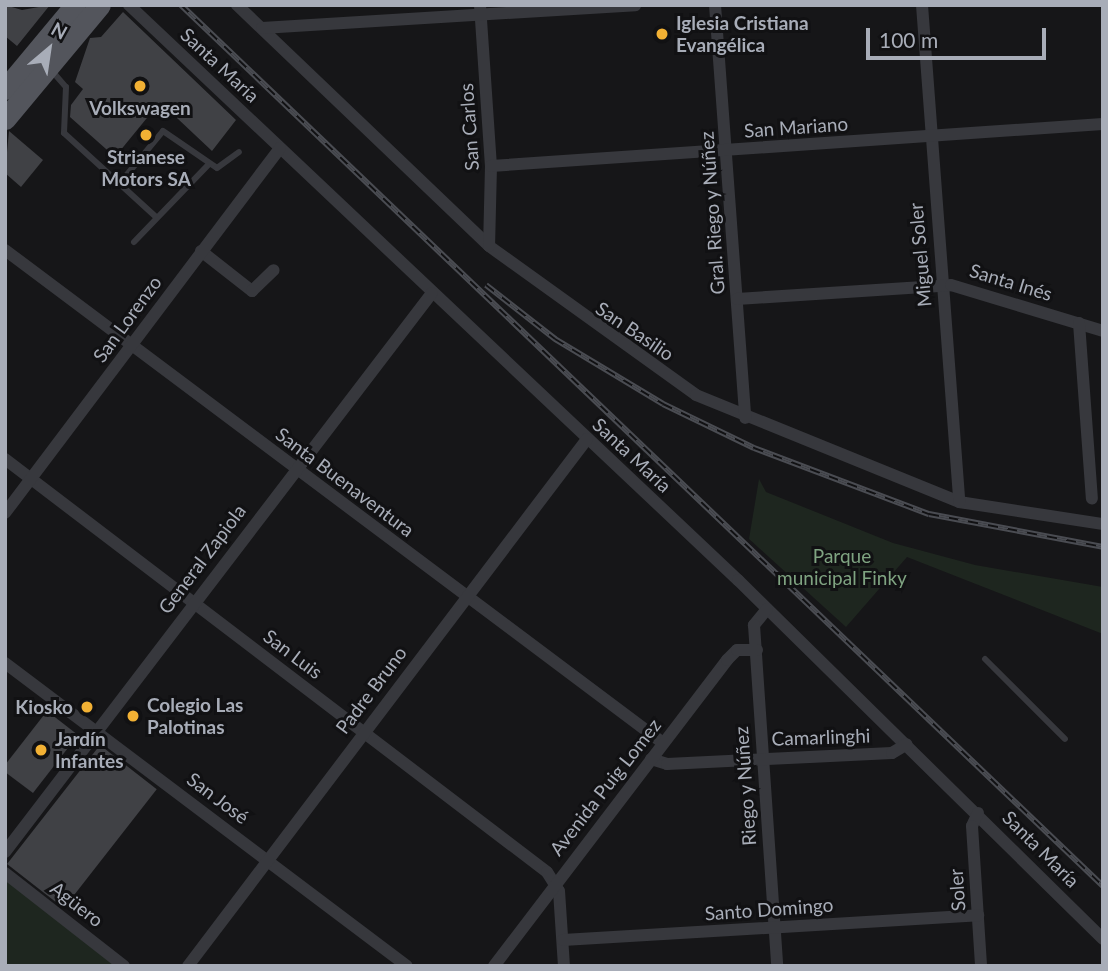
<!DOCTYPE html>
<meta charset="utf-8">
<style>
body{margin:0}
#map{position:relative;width:1108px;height:971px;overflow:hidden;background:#161618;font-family:Lato,sans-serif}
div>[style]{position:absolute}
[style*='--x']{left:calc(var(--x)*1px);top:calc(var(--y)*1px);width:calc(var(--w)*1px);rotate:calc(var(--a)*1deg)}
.green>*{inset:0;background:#1e261f}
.building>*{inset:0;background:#404145;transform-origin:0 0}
.lane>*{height:6px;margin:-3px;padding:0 3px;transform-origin:3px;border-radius:3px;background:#37383d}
.street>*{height:12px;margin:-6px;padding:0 6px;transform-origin:6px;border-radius:6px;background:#37383d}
.primary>*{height:21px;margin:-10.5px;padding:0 10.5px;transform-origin:10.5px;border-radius:10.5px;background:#53555c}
.rail>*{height:6px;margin-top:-3px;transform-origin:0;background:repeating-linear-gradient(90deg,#111113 0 10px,#4a4c52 0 20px);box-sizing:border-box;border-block:2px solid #4a4c52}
.dots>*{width:19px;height:19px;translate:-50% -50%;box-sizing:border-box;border:4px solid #111113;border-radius:50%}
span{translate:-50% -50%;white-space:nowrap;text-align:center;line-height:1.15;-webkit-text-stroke:6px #111113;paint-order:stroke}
.poi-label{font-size:19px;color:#a8adb8;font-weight:700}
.left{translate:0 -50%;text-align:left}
.right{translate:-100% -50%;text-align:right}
.street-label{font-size:19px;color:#a8adb8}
.park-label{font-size:19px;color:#7fa381}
.frame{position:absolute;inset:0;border:7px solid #a8adb8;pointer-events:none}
.north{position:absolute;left:14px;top:14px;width:70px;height:70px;-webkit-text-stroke:5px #111113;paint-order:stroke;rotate:29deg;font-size:19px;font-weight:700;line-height:28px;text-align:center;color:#a8adb8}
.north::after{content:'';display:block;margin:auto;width:24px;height:32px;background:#a8adb8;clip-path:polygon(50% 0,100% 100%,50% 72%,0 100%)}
.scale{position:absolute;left:866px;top:28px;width:180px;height:32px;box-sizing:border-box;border:4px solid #a8adb8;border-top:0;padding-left:9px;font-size:21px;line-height:24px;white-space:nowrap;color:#a8adb8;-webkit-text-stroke:5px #111113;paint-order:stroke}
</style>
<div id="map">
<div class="green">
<div style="clip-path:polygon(759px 479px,766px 492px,893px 543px,975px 565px,1103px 587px,1103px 634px,907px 557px,846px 627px,749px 539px)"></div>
<div style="clip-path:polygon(5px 873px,124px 966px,5px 966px)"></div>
</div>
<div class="building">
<div style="clip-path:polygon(5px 5px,22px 10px,50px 5px,17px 46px,5px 36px)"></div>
<div style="clip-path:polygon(123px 12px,236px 120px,212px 151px,160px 102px,115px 157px,70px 117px,71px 105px,83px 89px,75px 82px,90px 38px,101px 37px)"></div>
<div style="clip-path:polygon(9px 131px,43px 160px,21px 187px,5px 173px)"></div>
<div style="clip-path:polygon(47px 711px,78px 735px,33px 793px,5px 772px,5px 765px)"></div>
<div style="left:100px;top:745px;width:72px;height:151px;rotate:38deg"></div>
</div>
<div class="lane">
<div style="--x:52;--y:71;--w:21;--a:49"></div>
<div style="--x:66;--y:87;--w:46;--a:92.5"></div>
<div style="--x:64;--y:133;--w:125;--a:42.4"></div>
<div style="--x:120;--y:183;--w:67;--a:-50.4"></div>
<div style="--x:163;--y:131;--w:65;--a:34.4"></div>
<div style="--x:217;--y:168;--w:27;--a:-36"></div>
<div style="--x:134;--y:242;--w:108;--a:-46.1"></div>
<div style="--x:985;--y:659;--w:113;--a:45"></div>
</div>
<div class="street">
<div style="--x:129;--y:5;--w:838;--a:43.36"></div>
<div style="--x:738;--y:580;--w:512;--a:44.53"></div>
<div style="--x:237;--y:5;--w:349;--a:43.7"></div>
<div style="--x:489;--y:246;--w:255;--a:35.7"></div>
<div style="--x:696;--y:395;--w:284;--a:22.1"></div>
<div style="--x:959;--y:502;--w:146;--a:8.7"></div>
<div style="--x:480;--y:5;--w:161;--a:86.1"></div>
<div style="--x:491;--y:166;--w:80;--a:91.4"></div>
<div style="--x:715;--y:5;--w:414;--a:85.8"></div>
<div style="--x:922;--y:5;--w:498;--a:85.7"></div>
<div style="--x:262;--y:28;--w:374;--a:-3.5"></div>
<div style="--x:491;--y:166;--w:613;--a:-3.93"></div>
<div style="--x:5;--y:250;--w:822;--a:36.84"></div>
<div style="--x:201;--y:251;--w:65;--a:38.1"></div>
<div style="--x:252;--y:291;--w:30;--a:-44"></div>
<div style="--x:737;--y:299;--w:214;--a:-3.7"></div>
<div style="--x:951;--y:285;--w:159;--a:16.8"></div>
<div style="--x:1079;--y:323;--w:176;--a:85.8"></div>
<div style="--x:5;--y:459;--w:681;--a:37.31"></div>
<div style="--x:547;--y:872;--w:22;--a:58"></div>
<div style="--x:559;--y:891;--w:75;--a:86.2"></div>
<div style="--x:5;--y:513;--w:457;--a:-53"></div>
<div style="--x:767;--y:609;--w:21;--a:129"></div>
<div style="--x:754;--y:625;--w:342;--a:86.1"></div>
<div style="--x:5;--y:663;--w:503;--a:37.01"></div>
<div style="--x:651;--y:759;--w:17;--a:17"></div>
<div style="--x:667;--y:764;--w:225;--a:-2.8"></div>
<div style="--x:892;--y:753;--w:17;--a:-31"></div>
<div style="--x:978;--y:813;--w:14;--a:115"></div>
<div style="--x:972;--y:826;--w:140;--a:86.3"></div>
<div style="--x:5;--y:852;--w:703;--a:-52.63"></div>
<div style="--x:5;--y:873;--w:151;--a:38"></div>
<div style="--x:563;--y:940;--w:416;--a:-3.4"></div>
<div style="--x:188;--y:966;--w:661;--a:-52.87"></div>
<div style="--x:494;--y:966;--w:385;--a:-52.7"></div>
<div style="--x:727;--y:660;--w:14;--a:-45"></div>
<div style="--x:737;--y:650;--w:20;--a:0"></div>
</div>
<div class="primary">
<div style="--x:5;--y:89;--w:109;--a:-50.2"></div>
<div style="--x:5;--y:119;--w:148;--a:-50.2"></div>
</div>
<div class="rail">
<div style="--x:181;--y:5;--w:1275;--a:43.7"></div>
<div style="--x:486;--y:285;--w:88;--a:38"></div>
<div style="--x:555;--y:339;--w:126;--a:31"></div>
<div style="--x:663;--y:404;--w:101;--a:25.8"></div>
<div style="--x:754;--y:448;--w:187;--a:20.7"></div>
<div style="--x:929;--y:514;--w:177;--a:10.7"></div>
</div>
<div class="dots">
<div style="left:662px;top:34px;background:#f2b134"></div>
<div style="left:140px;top:86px;background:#f2b134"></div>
<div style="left:146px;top:135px;background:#f2b134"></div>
<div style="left:87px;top:707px;background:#f2b134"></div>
<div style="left:133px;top:716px;background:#f2b134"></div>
<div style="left:41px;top:750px;background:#f2b134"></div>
</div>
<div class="poi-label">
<span class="left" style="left:676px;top:34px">Iglesia Cristiana<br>Evangélica</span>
<span style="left:140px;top:108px">Volkswagen</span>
<span style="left:146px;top:168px">Strianese<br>Motors SA</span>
<span class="left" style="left:147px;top:716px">Colegio Las<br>Palotinas</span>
<span class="right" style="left:73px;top:707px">Kiosko</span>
<span class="left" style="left:55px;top:750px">Jardín<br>Infantes</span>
</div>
<div class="street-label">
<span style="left:220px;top:65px;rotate:43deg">Santa María</span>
<span style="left:469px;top:127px;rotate:-94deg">San Carlos</span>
<span style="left:796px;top:127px;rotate:-4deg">San Mariano</span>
<span style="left:712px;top:213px;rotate:-94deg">Gral. Riego y Núñez</span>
<span style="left:920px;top:255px;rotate:-95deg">Miguel Soler</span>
<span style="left:1011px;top:282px;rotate:17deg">Santa Inés</span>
<span style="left:127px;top:319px;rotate:-54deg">San Lorenzo</span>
<span style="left:635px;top:331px;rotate:34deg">San Basilio</span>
<span style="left:632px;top:455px;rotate:43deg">Santa María</span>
<span style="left:345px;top:482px;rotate:37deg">Santa Buenaventura</span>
<span style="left:202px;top:559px;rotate:-53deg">General Zapiola</span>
<span style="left:293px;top:654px;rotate:37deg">San Luis</span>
<span style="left:371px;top:690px;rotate:-53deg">Padre Bruno</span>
<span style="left:821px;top:737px;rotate:-2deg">Camarlinghi</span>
<span style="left:745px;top:786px;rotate:-94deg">Riego y Núñez</span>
<span style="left:605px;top:787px;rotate:-52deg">Avenida Puig Lomez</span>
<span style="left:218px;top:798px;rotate:37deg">San José</span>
<span style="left:1041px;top:849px;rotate:45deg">Santa María</span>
<span style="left:957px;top:890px;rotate:-94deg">Soler</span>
<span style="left:77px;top:904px;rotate:38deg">Agüero</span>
<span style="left:769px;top:909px;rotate:-4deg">Santo Domingo</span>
</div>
<div class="park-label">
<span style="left:842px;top:567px">Parque<br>municipal Finky</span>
</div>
<div class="frame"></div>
<div class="north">N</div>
<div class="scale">100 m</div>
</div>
